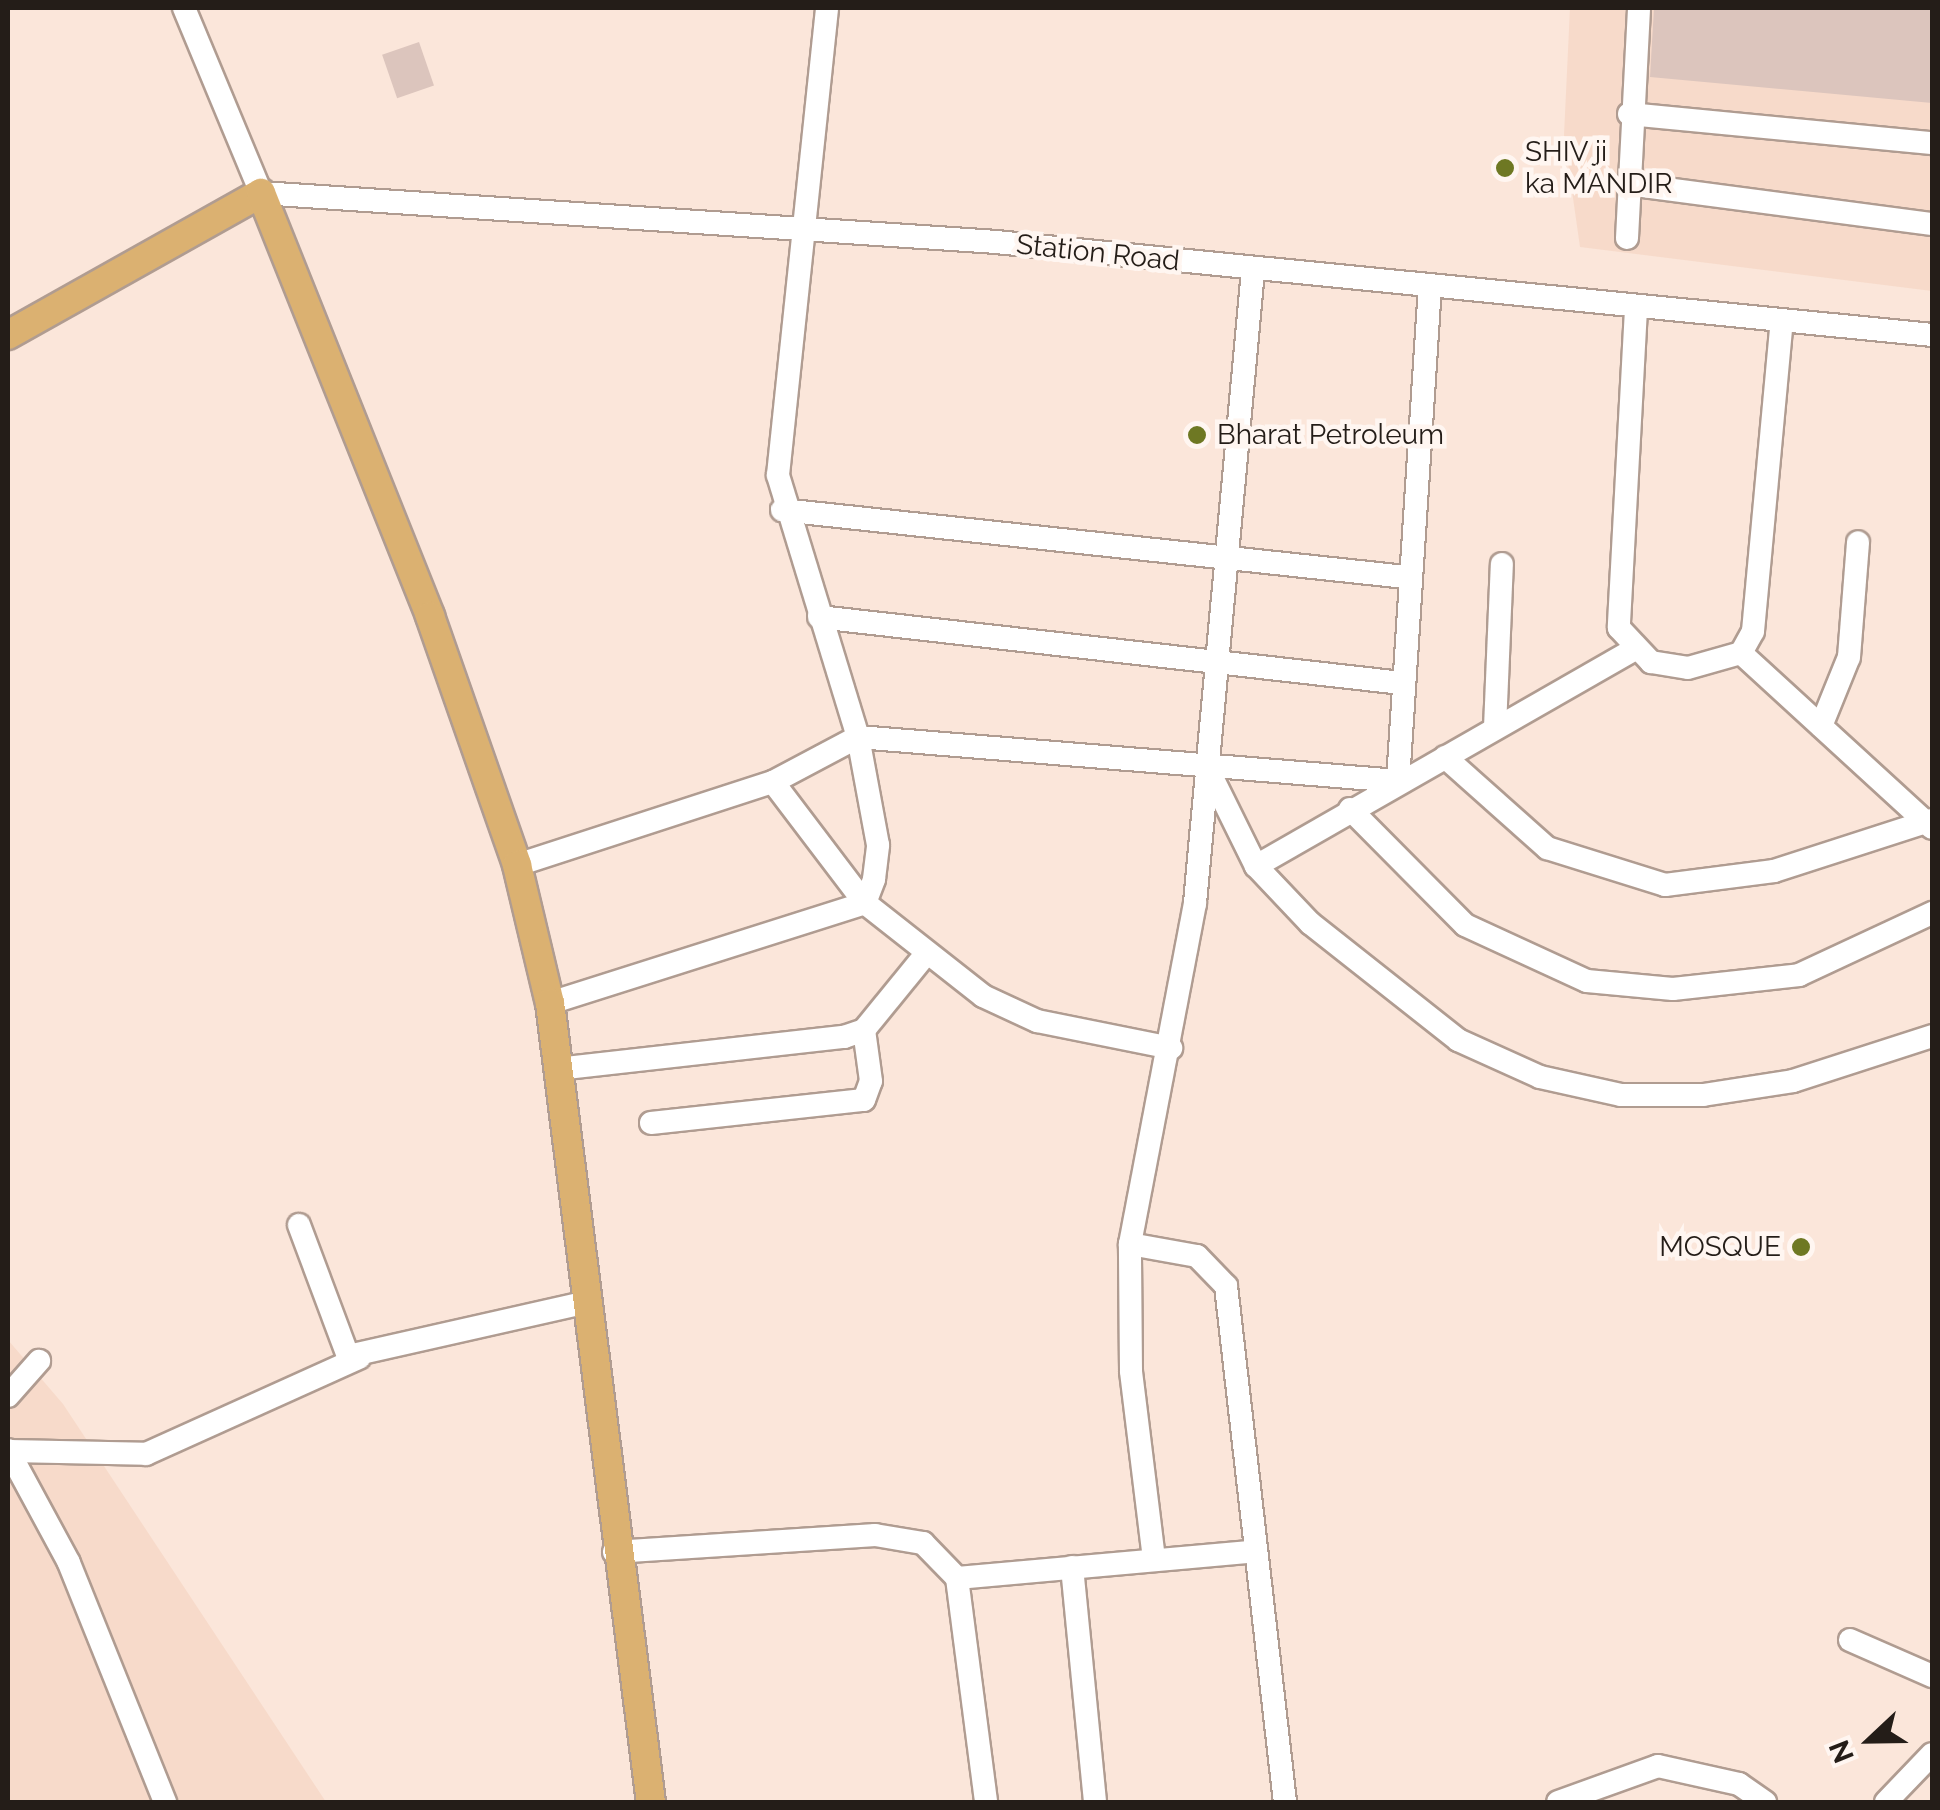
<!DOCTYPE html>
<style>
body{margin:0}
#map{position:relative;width:1940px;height:1810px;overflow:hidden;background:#fbe6da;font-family:Raleway,sans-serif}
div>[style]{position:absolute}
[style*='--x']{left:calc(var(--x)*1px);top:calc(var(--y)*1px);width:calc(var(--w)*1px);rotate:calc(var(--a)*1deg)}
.built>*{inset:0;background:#f7daca}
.building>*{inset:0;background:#dcc5bd;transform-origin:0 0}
.roads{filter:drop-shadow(2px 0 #b09c91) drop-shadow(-2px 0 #b09c91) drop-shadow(0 2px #b09c91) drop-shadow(0 -2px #b09c91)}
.minor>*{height:22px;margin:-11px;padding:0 11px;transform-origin:11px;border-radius:11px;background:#fff}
.major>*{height:28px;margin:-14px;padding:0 14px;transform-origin:14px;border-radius:14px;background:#dbb171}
.dots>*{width:28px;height:28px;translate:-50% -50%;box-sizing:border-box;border:5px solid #fff6f1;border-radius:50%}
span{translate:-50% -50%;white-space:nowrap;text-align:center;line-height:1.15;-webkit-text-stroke:9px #fff6f1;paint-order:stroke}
.poi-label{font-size:28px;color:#241d18}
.left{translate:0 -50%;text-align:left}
.right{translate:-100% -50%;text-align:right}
.street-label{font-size:28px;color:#241d18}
.frame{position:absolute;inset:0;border:10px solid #241d18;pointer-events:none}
.north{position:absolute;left:1820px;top:1690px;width:100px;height:100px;-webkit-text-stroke:8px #fff6f1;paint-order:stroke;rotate:248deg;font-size:28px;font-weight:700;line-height:40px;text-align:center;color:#241d18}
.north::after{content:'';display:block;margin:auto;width:35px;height:45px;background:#241d18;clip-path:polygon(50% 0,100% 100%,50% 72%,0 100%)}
</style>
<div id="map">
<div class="built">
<div style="clip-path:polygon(1570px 8px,1932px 8px,1932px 291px,1580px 247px,1564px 135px)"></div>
<div style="clip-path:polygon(8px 1340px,63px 1404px,326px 1802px,8px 1802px)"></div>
</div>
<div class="building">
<div style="clip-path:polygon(1654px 8px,1932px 8px,1932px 103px,1650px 77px)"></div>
<div style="left:419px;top:42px;width:46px;height:39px;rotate:71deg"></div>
</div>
<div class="roads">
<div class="minor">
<div style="--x:184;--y:8;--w:200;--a:67.4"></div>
<div style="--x:261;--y:193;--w:737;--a:3.81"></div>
<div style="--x:996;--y:242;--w:941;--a:5.67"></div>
<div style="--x:1629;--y:114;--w:304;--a:5.5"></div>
<div style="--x:1628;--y:184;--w:307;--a:7.5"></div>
<div style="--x:1627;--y:238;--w:230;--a:-87"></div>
<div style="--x:1636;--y:309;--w:319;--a:93.1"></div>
<div style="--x:1619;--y:628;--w:47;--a:46.7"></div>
<div style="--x:1651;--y:662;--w:37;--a:9"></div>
<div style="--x:1688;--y:668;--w:55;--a:-15.8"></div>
<div style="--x:1741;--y:653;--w:25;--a:-61"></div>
<div style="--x:1753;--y:631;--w:311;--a:-84.7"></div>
<div style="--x:782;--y:510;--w:628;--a:6.13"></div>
<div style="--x:819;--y:617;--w:587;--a:6.46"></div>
<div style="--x:1741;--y:653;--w:259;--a:42.5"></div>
<div style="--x:1821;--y:726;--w:74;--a:-67.9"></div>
<div style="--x:1849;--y:657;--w:115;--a:-85.5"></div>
<div style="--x:1495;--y:728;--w:164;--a:-87.6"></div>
<div style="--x:1445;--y:757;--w:137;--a:41.7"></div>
<div style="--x:1547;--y:848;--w:124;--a:17.4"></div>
<div style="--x:1665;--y:885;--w:110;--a:-7.3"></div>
<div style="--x:1774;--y:871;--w:166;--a:-17.9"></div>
<div style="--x:1209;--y:771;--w:106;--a:63.7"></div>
<div style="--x:1256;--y:866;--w:79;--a:46.5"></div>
<div style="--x:1310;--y:923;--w:189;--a:38.3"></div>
<div style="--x:1458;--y:1040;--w:90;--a:24.3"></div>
<div style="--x:1540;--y:1077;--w:83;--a:12.5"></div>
<div style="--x:1621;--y:1095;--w:82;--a:0"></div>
<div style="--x:1703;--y:1095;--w:91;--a:-8.8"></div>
<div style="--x:1793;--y:1081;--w:146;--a:-17.9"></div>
<div style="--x:773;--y:782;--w:152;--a:52.8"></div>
<div style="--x:865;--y:903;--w:150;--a:38.2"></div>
<div style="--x:983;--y:996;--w:60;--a:24.8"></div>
<div style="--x:1037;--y:1021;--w:137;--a:11.4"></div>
<div style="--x:1350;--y:809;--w:163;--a:45.2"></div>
<div style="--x:1465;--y:925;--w:134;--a:24.7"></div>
<div style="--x:1587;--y:981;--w:86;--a:5.3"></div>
<div style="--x:1673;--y:989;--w:127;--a:-6.3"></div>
<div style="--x:1799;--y:975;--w:147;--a:-25"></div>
<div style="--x:517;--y:865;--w:269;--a:-18"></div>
<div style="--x:773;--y:782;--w:96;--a:-27.9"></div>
<div style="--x:858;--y:737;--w:542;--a:4.66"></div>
<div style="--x:1398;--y:781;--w:494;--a:-86.3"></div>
<div style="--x:1256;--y:866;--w:432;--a:-29.8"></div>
<div style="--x:550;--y:1003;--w:330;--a:-17.6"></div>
<div style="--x:865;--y:903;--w:26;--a:-69"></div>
<div style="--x:874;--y:879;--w:34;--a:-83"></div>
<div style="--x:878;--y:845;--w:110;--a:-100.5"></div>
<div style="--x:858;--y:737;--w:274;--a:-107"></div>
<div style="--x:778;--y:475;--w:470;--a:-84"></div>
<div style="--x:557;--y:1069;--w:289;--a:-6.4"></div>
<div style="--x:844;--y:1037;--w:21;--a:-19"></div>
<div style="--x:864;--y:1030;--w:98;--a:-50.8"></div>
<div style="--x:651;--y:1123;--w:214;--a:-6.2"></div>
<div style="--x:864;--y:1100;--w:20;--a:-70"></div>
<div style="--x:871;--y:1081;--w:51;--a:-97.8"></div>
<div style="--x:299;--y:1225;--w:140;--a:69.5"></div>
<div style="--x:348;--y:1356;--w:246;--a:-12.7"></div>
<div style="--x:1130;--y:1244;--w:68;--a:10.2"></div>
<div style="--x:1197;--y:1256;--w:42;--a:46"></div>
<div style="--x:1226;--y:1286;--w:519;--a:83.48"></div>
<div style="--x:8;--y:1396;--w:47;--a:-48.5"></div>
<div style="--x:8;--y:1450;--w:128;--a:61.6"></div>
<div style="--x:69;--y:1563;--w:258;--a:68.1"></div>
<div style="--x:8;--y:1451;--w:138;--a:1.2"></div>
<div style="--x:146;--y:1454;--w:234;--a:-24.3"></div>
<div style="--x:614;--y:1552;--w:262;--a:-3.7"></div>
<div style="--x:875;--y:1535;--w:49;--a:9.5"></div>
<div style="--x:923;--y:1543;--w:49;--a:45.8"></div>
<div style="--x:957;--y:1578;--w:226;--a:82.6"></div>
<div style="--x:1154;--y:1559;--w:189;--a:-97"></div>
<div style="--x:1131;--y:1371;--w:127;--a:-90.5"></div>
<div style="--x:1130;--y:1244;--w:347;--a:-79.2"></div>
<div style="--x:1195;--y:903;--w:636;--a:-84.76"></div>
<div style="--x:1072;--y:1567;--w:236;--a:84.4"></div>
<div style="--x:957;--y:1578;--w:294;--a:-5.1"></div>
<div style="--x:1850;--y:1640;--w:90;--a:23.7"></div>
<div style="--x:1558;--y:1802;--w:106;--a:-19.8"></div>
<div style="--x:1658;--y:1766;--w:83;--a:12.5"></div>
<div style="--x:1739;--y:1784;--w:32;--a:35"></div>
<div style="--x:1886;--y:1802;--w:66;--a:-46.2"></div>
</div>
<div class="major">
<div style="--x:8;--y:335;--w:290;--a:-29.3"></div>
<div style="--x:261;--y:193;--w:456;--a:68.2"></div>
<div style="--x:430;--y:616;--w:264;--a:70.7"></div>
<div style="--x:517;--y:865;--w:142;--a:76.6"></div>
<div style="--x:550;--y:1003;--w:805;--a:82.8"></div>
</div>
</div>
<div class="dots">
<div style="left:1505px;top:168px;background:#6e7823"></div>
<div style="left:1197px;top:435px;background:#6e7823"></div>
<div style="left:1801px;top:1247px;background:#6e7823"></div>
</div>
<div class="poi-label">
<span class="left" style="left:1525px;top:168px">SHIV ji<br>ka MANDIR</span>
<span class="left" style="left:1217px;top:435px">Bharat Petroleum</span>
<span class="right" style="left:1781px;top:1247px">MOSQUE</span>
</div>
<div class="street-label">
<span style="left:1098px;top:253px;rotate:6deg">Station Road</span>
</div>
<div class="frame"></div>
<div class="north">N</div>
</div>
